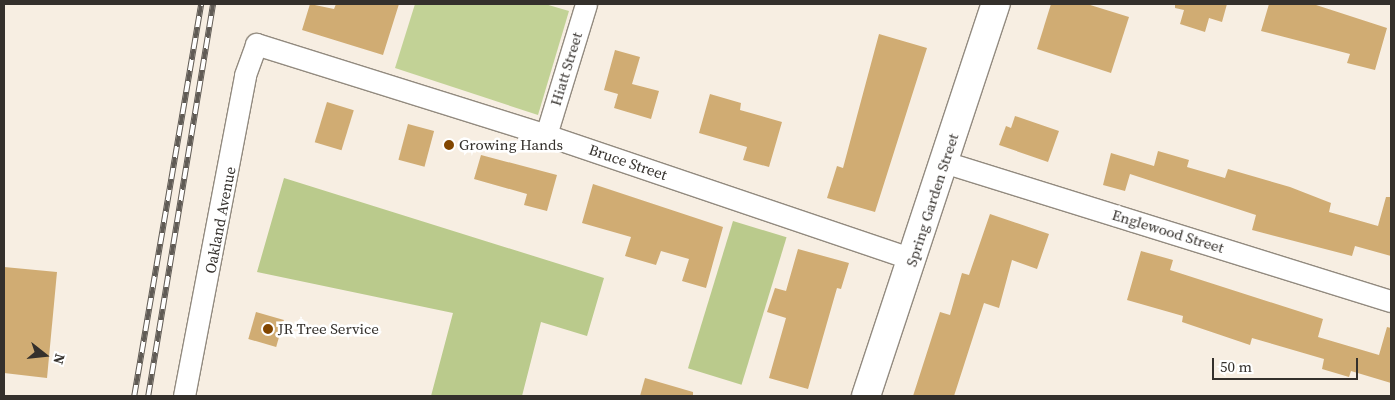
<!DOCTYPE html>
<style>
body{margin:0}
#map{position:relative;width:1395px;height:400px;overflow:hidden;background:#f7eee2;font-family:"Source Serif 4",serif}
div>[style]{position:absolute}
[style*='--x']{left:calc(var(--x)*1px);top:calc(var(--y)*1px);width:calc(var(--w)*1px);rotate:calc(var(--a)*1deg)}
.green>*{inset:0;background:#c2d296}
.forest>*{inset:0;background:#baca8c;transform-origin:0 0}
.building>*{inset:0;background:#d0ac73;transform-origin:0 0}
.roads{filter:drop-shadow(1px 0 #928a7f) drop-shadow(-1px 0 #928a7f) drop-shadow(0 1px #928a7f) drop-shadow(0 -1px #928a7f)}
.street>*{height:21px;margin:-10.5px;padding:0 10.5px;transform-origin:10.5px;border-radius:10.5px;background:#fff}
.secondary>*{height:28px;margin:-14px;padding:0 14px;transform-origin:14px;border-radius:14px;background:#fff}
.rail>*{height:5.5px;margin-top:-2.75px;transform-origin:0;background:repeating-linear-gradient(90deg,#fff 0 11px,#605b55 0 22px);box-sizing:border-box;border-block:1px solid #605b55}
.dots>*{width:14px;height:14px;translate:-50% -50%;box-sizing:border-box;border:2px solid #fff;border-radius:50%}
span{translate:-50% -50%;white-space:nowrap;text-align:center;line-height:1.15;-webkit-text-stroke:5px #fff;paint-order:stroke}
.street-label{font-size:15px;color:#34302c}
.poi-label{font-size:15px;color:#34302c}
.left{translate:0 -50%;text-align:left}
.frame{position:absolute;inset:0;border:5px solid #34302c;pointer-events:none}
.north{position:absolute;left:20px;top:330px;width:50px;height:50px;-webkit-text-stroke:4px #fff;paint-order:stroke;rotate:106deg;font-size:14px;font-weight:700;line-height:20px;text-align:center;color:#34302c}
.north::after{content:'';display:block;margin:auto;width:18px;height:22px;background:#34302c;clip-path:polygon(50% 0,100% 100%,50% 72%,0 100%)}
.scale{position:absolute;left:1212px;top:358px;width:146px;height:22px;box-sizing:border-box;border:2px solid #34302c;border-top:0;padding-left:6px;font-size:15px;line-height:18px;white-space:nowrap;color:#34302c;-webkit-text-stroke:4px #fff;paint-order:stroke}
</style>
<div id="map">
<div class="green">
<div style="clip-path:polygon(415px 4px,545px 4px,569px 11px,538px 115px,395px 68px)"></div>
</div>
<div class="forest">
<div style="clip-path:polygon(284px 178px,604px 278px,587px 336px,541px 322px,522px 396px,431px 396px,453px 313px,257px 272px)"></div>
<div style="left:733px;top:221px;width:56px;height:154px;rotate:17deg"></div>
</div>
<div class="building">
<div style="clip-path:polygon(310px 4px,334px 9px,336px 4px,399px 4px,383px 55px,302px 30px)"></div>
<div style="clip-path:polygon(1051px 4px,1087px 4px,1129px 17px,1111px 73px,1037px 49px)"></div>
<div style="clip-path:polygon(1175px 4px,1227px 4px,1222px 22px,1209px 18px,1205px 32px,1180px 24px,1184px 10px,1175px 8px)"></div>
<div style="clip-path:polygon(1269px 4px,1313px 4px,1387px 28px,1375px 70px,1347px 63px,1350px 54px,1261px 31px)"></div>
<div style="clip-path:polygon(879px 34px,927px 48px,875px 212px,827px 198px,837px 166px,843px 168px)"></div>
<div style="clip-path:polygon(615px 50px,640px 57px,632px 84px,659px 91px,651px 119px,614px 108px,618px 94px,604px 90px)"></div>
<div style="clip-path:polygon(710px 94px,741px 103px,740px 110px,782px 122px,769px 167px,743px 160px,747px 147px,699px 133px)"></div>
<div style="left:327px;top:102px;width:28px;height:42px;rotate:17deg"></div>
<div style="clip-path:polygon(1015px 116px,1059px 131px,1048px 162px,999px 145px,1006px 126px,1011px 128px)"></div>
<div style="left:408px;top:124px;width:27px;height:37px;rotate:15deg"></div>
<div style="clip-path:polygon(1158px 151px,1189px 160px,1187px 167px,1225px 178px,1228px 169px,1290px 187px,1331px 203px,1329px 212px,1378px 226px,1386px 197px,1391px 197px,1391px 256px,1355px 246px,1352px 256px,1252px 230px,1256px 215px,1130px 174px,1125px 191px,1103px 185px,1111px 153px,1154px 166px)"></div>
<div style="clip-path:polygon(481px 155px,557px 175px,547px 211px,524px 205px,527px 194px,474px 179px)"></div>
<div style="clip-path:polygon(593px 184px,723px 227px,706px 288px,682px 281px,689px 259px,661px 251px,656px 265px,625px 256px,631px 237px,582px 223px)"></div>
<div style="clip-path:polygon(990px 214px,1049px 234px,1037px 269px,1012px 260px,999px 308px,984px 303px,954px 396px,913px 396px,940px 312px,950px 315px,962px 273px,969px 275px)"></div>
<div style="clip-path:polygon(798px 249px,849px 263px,841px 289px,837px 288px,808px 389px,769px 378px,786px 318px,767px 312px,775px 288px,786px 291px)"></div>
<div style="clip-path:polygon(1141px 251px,1173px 260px,1170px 270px,1323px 319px,1318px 337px,1379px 355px,1387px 327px,1391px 328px,1391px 383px,1351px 371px,1349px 377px,1322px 369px,1324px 359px,1252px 338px,1250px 345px,1182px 322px,1183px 316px,1127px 300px)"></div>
<div style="clip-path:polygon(4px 267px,57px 272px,47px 378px,4px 373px)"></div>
<div style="left:256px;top:312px;width:29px;height:28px;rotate:16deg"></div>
<div style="clip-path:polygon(645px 378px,693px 392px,693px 396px,640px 396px)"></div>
</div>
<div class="roads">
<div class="street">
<div style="--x:546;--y:135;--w:137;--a:-73"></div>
<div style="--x:944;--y:162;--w:468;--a:17.3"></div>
<div style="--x:184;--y:396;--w:327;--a:-79.2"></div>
<div style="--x:245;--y:75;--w:33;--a:-70"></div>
<div style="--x:256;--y:44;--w:304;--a:17.4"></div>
<div style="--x:546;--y:135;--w:387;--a:18.7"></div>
</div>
<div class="secondary">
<div style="--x:866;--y:396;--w:413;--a:-71.7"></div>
</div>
</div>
<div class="rail">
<div style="--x:134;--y:396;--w:398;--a:-80.3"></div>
<div style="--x:148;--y:396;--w:397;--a:-80.6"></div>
</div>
<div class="dots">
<div style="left:449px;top:145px;background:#824600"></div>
<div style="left:268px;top:329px;background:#824600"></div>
</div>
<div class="street-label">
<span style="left:566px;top:69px;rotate:-73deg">Hiatt Street</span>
<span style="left:628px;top:162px;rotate:19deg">Bruce Street</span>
<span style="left:932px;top:200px;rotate:-72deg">Spring Garden Street</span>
<span style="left:220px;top:220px;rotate:-79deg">Oakland Avenue</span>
<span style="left:1168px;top:231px;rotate:17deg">Englewood Street</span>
</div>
<div class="poi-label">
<span class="left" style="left:459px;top:145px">Growing Hands</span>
<span class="left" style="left:278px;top:329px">JR Tree Service</span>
</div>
<div class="frame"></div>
<div class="north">N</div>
<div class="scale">50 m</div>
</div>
